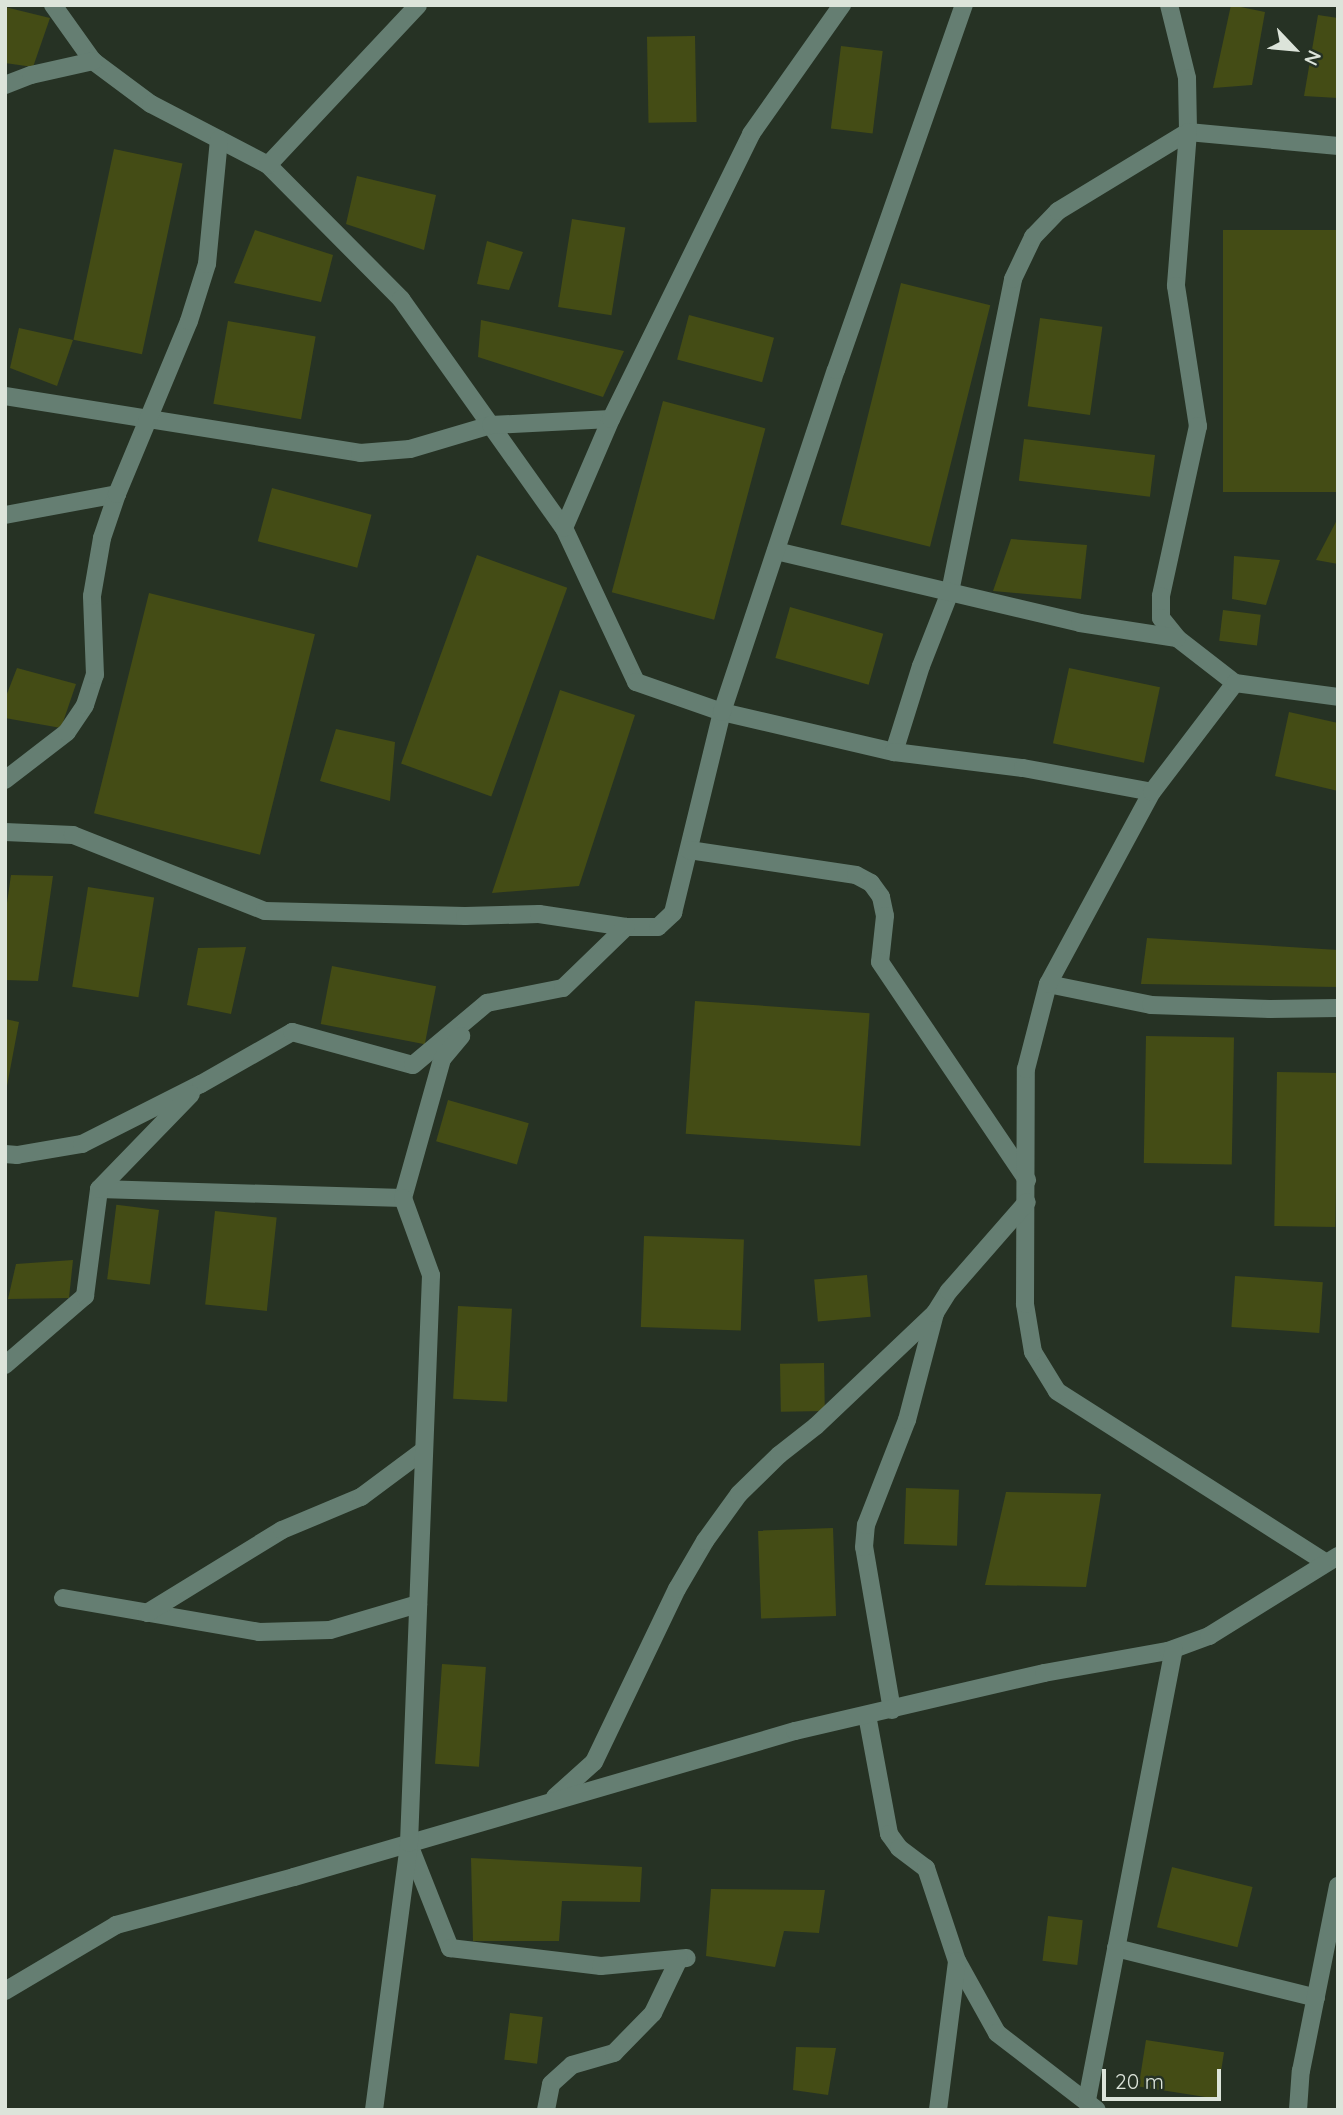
<!DOCTYPE html>
<style>
body{margin:0}
#map{position:relative;width:1343px;height:2115px;overflow:hidden;background:#263224;font-family:Quicksand,sans-serif}
div>[style]{position:absolute}
[style*='--x']{left:calc(var(--x)*1px);top:calc(var(--y)*1px);width:calc(var(--w)*1px);rotate:calc(var(--a)*1deg)}
.building>*{inset:0;background:#444c15;transform-origin:0 0}
.minor>*{height:18px;margin:-9px;padding:0 9px;transform-origin:9px;border-radius:9px;background:#657e72}
span{translate:-50% -50%;white-space:nowrap;text-align:center;line-height:1.15;-webkit-text-stroke:7px #263224;paint-order:stroke}
.frame{position:absolute;inset:0;border:7px solid #dce4da;pointer-events:none}
.north{position:absolute;left:1259px;top:14px;width:70px;height:70px;-webkit-text-stroke:5px #263224;paint-order:stroke;rotate:116deg;font-size:19px;font-weight:700;line-height:28px;text-align:center;color:#dce4da}
.north::after{content:'';display:block;margin:auto;width:24px;height:32px;background:#dce4da;clip-path:polygon(50% 0,100% 100%,50% 72%,0 100%)}
.scale{position:absolute;left:1102px;top:2069px;width:119px;height:32px;box-sizing:border-box;border:4px solid #dce4da;border-top:0;padding-left:9px;font-size:21px;line-height:24px;white-space:nowrap;color:#dce4da;-webkit-text-stroke:5px #263224;paint-order:stroke}
</style>
<div id="map">
<div class="building">
<div style="clip-path:polygon(1231px 5px,1265px 12px,1252px 85px,1213px 88px)"></div>
<div style="clip-path:polygon(5px 7px,50px 18px,33px 67px,5px 63px)"></div>
<div style="clip-path:polygon(1318px 15px,1338px 18px,1338px 98px,1304px 96px)"></div>
<div style="left:695px;top:36px;width:86px;height:48px;rotate:89deg"></div>
<div style="left:841px;top:46px;width:42px;height:83px;rotate:7deg"></div>
<div style="left:114px;top:149px;width:70px;height:195px;rotate:12deg"></div>
<div style="clip-path:polygon(357px 176px,436px 195px,424px 250px,346px 224px)"></div>
<div style="left:572px;top:219px;width:54px;height:89px;rotate:9deg"></div>
<div style="clip-path:polygon(255px 230px,333px 255px,321px 302px,234px 283px)"></div>
<div style="left:1223px;top:230px;width:115px;height:262px"></div>
<div style="clip-path:polygon(487px 241px,523px 252px,509px 290px,477px 284px)"></div>
<div style="left:901px;top:283px;width:92px;height:249px;rotate:14deg"></div>
<div style="left:689px;top:315px;width:88px;height:46px;rotate:15deg"></div>
<div style="left:1040px;top:318px;width:63px;height:89px;rotate:8deg"></div>
<div style="clip-path:polygon(481px 320px,624px 351px,603px 397px,478px 357px)"></div>
<div style="left:228px;top:321px;width:89px;height:84px;rotate:10deg"></div>
<div style="clip-path:polygon(19px 328px,73px 340px,57px 386px,10px 368px)"></div>
<div style="left:663px;top:401px;width:106px;height:198px;rotate:15deg"></div>
<div style="left:1024px;top:439px;width:132px;height:42px;rotate:7deg"></div>
<div style="left:272px;top:488px;width:103px;height:55px;rotate:15deg"></div>
<div style="clip-path:polygon(1338px 518px,1338px 564px,1316px 560px)"></div>
<div style="clip-path:polygon(1011px 539px,1087px 545px,1081px 599px,993px 591px)"></div>
<div style="left:477px;top:555px;width:96px;height:222px;rotate:20deg"></div>
<div style="clip-path:polygon(1234px 556px,1280px 560px,1266px 605px,1232px 599px)"></div>
<div style="left:149px;top:593px;width:171px;height:227px;rotate:14deg"></div>
<div style="left:790px;top:607px;width:97px;height:53px;rotate:16deg"></div>
<div style="left:1223px;top:610px;width:38px;height:31px;rotate:7deg"></div>
<div style="clip-path:polygon(17px 668px,76px 684px,61px 728px,5px 718px,5px 699px)"></div>
<div style="left:1069px;top:668px;width:93px;height:77px;rotate:12deg"></div>
<div style="clip-path:polygon(560px 690px,635px 715px,579px 886px,492px 893px)"></div>
<div style="clip-path:polygon(1289px 712px,1338px 723px,1338px 791px,1275px 776px)"></div>
<div style="clip-path:polygon(336px 729px,395px 742px,390px 801px,320px 781px)"></div>
<div style="clip-path:polygon(11px 875px,53px 876px,38px 981px,5px 980px,5px 917px)"></div>
<div style="left:88px;top:887px;width:67px;height:101px;rotate:9deg"></div>
<div style="clip-path:polygon(1147px 938px,1338px 950px,1338px 987px,1141px 984px)"></div>
<div style="clip-path:polygon(246px 947px,231px 1014px,187px 1005px,198px 948px)"></div>
<div style="left:332px;top:966px;width:106px;height:59px;rotate:11deg"></div>
<div style="left:695px;top:1001px;width:175px;height:133px;rotate:4deg"></div>
<div style="clip-path:polygon(5px 1019px,19px 1022px,7px 1086px,5px 1086px)"></div>
<div style="left:1146px;top:1036px;width:88px;height:127px;rotate:1deg"></div>
<div style="left:1277px;top:1072px;width:61px;height:154px;rotate:1deg"></div>
<div style="left:448px;top:1100px;width:84px;height:43px;rotate:16deg"></div>
<div style="left:159px;top:1210px;width:75px;height:43px;rotate:97deg"></div>
<div style="left:215px;top:1211px;width:62px;height:94px;rotate:6deg"></div>
<div style="left:644px;top:1236px;width:100px;height:91px;rotate:2deg"></div>
<div style="clip-path:polygon(73px 1260px,69px 1298px,8px 1299px,16px 1264px)"></div>
<div style="left:867px;top:1275px;width:42px;height:53px;rotate:85deg"></div>
<div style="left:1235px;top:1276px;width:88px;height:51px;rotate:4deg"></div>
<div style="left:458px;top:1306px;width:54px;height:93px;rotate:3deg"></div>
<div style="left:824px;top:1363px;width:48px;height:44px;rotate:89deg"></div>
<div style="left:906px;top:1488px;width:53px;height:56px;rotate:2deg"></div>
<div style="clip-path:polygon(1006px 1492px,1101px 1494px,1086px 1587px,985px 1585px)"></div>
<div style="left:833px;top:1528px;width:88px;height:75px;rotate:88deg"></div>
<div style="left:442px;top:1664px;width:44px;height:100px;rotate:4deg"></div>
<div style="clip-path:polygon(471px 1858px,642px 1867px,640px 1902px,562px 1901px,559px 1941px,473px 1941px)"></div>
<div style="left:1172px;top:1867px;width:83px;height:62px;rotate:14deg"></div>
<div style="clip-path:polygon(711px 1889px,825px 1890px,819px 1933px,784px 1931px,775px 1967px,706px 1956px)"></div>
<div style="left:1048px;top:1916px;width:35px;height:45px;rotate:7deg"></div>
<div style="left:510px;top:2013px;width:33px;height:47px;rotate:7deg"></div>
<div style="left:1146px;top:2040px;width:79px;height:47px;rotate:9deg"></div>
<div style="clip-path:polygon(796px 2047px,836px 2048px,828px 2095px,793px 2090px)"></div>
</div>
<div class="minor">
<div style="--x:53;--y:5;--w:69;--a:54.5"></div>
<div style="--x:93;--y:61;--w:72;--a:36.6"></div>
<div style="--x:151;--y:104;--w:132;--a:27.5"></div>
<div style="--x:268;--y:165;--w:189;--a:45.2"></div>
<div style="--x:401;--y:299;--w:281;--a:54.6"></div>
<div style="--x:564;--y:528;--w:170;--a:64.9"></div>
<div style="--x:636;--y:682;--w:91;--a:19.2"></div>
<div style="--x:722;--y:712;--w:177;--a:13.1"></div>
<div style="--x:894;--y:752;--w:90;--a:-72.6"></div>
<div style="--x:921;--y:666;--w:79;--a:-68.6"></div>
<div style="--x:950;--y:592;--w:319;--a:-78.6"></div>
<div style="--x:1013;--y:279;--w:47;--a:-64.5"></div>
<div style="--x:1033;--y:237;--w:36;--a:-46"></div>
<div style="--x:1058;--y:211;--w:152;--a:-31.3"></div>
<div style="--x:1188;--y:132;--w:151;--a:5.3"></div>
<div style="--x:1169;--y:5;--w:75;--a:76.1"></div>
<div style="--x:1187;--y:78;--w:54;--a:88.9"></div>
<div style="--x:1188;--y:132;--w:154;--a:94.5"></div>
<div style="--x:1176;--y:286;--w:142;--a:81.1"></div>
<div style="--x:1198;--y:426;--w:174;--a:102.3"></div>
<div style="--x:1161;--y:596;--w:22;--a:90"></div>
<div style="--x:1161;--y:618;--w:26;--a:51"></div>
<div style="--x:1177;--y:638;--w:73;--a:37.8"></div>
<div style="--x:5;--y:85;--w:28;--a:-21"></div>
<div style="--x:31;--y:75;--w:64;--a:-12.7"></div>
<div style="--x:268;--y:165;--w:219;--a:-46.8"></div>
<div style="--x:5;--y:396;--w:360;--a:9.1"></div>
<div style="--x:360;--y:453;--w:50;--a:-4.6"></div>
<div style="--x:410;--y:449;--w:84;--a:-16.5"></div>
<div style="--x:491;--y:425;--w:120;--a:-2.9"></div>
<div style="--x:5;--y:515;--w:114;--a:-10.6"></div>
<div style="--x:564;--y:528;--w:119;--a:-66.7"></div>
<div style="--x:611;--y:419;--w:318;--a:-63.8"></div>
<div style="--x:751;--y:134;--w:158;--a:-54.8"></div>
<div style="--x:776;--y:551;--w:312;--a:13.3"></div>
<div style="--x:1080;--y:623;--w:98;--a:8.8"></div>
<div style="--x:894;--y:752;--w:130;--a:7.1"></div>
<div style="--x:1023;--y:768;--w:131;--a:10.5"></div>
<div style="--x:5;--y:780;--w:78;--a:-37.7"></div>
<div style="--x:67;--y:732;--w:32;--a:-56"></div>
<div style="--x:85;--y:705;--w:32;--a:-72"></div>
<div style="--x:95;--y:675;--w:79;--a:-92.2"></div>
<div style="--x:92;--y:596;--w:59;--a:-80.2"></div>
<div style="--x:102;--y:538;--w:46;--a:-71.2"></div>
<div style="--x:117;--y:494;--w:187;--a:-67.4"></div>
<div style="--x:189;--y:321;--w:60;--a:-72.5"></div>
<div style="--x:207;--y:264;--w:125;--a:-84.5"></div>
<div style="--x:5;--y:832;--w:68;--a:2.5"></div>
<div style="--x:73;--y:835;--w:206;--a:21.6"></div>
<div style="--x:265;--y:911;--w:200;--a:1.4"></div>
<div style="--x:465;--y:916;--w:74;--a:-1.5"></div>
<div style="--x:539;--y:914;--w:88;--a:8.5"></div>
<div style="--x:626;--y:927;--w:32;--a:0"></div>
<div style="--x:658;--y:927;--w:21;--a:-43"></div>
<div style="--x:673;--y:913;--w:207;--a:-76.3"></div>
<div style="--x:722;--y:712;--w:360;--a:-71.6"></div>
<div style="--x:836;--y:370;--w:387;--a:-70.7"></div>
<div style="--x:689;--y:850;--w:169;--a:8.5"></div>
<div style="--x:856;--y:875;--w:17;--a:28"></div>
<div style="--x:871;--y:883;--w:17;--a:54"></div>
<div style="--x:881;--y:897;--w:19;--a:78"></div>
<div style="--x:885;--y:916;--w:46;--a:96.2"></div>
<div style="--x:880;--y:962;--w:263;--a:56"></div>
<div style="--x:1048;--y:984;--w:105;--a:11.5"></div>
<div style="--x:1151;--y:1005;--w:119;--a:1.9"></div>
<div style="--x:1270;--y:1009;--w:68;--a:-0.8"></div>
<div style="--x:5;--y:1154;--w:12;--a:5"></div>
<div style="--x:17;--y:1155;--w:66;--a:-9.6"></div>
<div style="--x:82;--y:1144;--w:133;--a:-26.8"></div>
<div style="--x:201;--y:1084;--w:105;--a:-29.7"></div>
<div style="--x:292;--y:1032;--w:125;--a:15.3"></div>
<div style="--x:413;--y:1065;--w:97;--a:-40"></div>
<div style="--x:487;--y:1003;--w:77;--a:-11.2"></div>
<div style="--x:563;--y:988;--w:88;--a:-44.1"></div>
<div style="--x:99;--y:1189;--w:304;--a:1.7"></div>
<div style="--x:403;--y:1198;--w:144;--a:-74.3"></div>
<div style="--x:442;--y:1059;--w:30;--a:-50"></div>
<div style="--x:5;--y:1365;--w:106;--a:-40.8"></div>
<div style="--x:85;--y:1296;--w:108;--a:-82.5"></div>
<div style="--x:99;--y:1189;--w:132;--a:-45.9"></div>
<div style="--x:1325;--y:1562;--w:318;--a:-147.5"></div>
<div style="--x:1057;--y:1391;--w:46;--a:-121.6"></div>
<div style="--x:1033;--y:1352;--w:49;--a:-99.5"></div>
<div style="--x:1025;--y:1304;--w:235;--a:-89.8"></div>
<div style="--x:1026;--y:1069;--w:88;--a:-75.5"></div>
<div style="--x:1048;--y:984;--w:218;--a:-61.6"></div>
<div style="--x:1152;--y:792;--w:137;--a:-52.7"></div>
<div style="--x:1235;--y:683;--w:104;--a:7.7"></div>
<div style="--x:63;--y:1598;--w:199;--a:9.8"></div>
<div style="--x:259;--y:1632;--w:71;--a:-1.6"></div>
<div style="--x:330;--y:1630;--w:92;--a:-16.5"></div>
<div style="--x:147;--y:1613;--w:158;--a:-31.6"></div>
<div style="--x:282;--y:1530;--w:86;--a:-22.7"></div>
<div style="--x:361;--y:1497;--w:77;--a:-36.6"></div>
<div style="--x:892;--y:1710;--w:165;--a:-99.7"></div>
<div style="--x:864;--y:1547;--w:22;--a:-85"></div>
<div style="--x:866;--y:1525;--w:113;--a:-68.7"></div>
<div style="--x:907;--y:1420;--w:111;--a:-75.3"></div>
<div style="--x:867;--y:1715;--w:121;--a:79.5"></div>
<div style="--x:889;--y:1834;--w:17;--a:54"></div>
<div style="--x:899;--y:1848;--w:34;--a:37"></div>
<div style="--x:926;--y:1868;--w:98;--a:71.6"></div>
<div style="--x:957;--y:1961;--w:82;--a:60.9"></div>
<div style="--x:997;--y:2033;--w:126;--a:37.6"></div>
<div style="--x:555;--y:1797;--w:52;--a:-41.9"></div>
<div style="--x:594;--y:1762;--w:192;--a:-64.4"></div>
<div style="--x:677;--y:1589;--w:56;--a:-59.7"></div>
<div style="--x:705;--y:1541;--w:58;--a:-54.1"></div>
<div style="--x:739;--y:1494;--w:56;--a:-44.3"></div>
<div style="--x:779;--y:1455;--w:47;--a:-38.1"></div>
<div style="--x:816;--y:1426;--w:164;--a:-43.5"></div>
<div style="--x:935;--y:1313;--w:26;--a:-58"></div>
<div style="--x:949;--y:1291;--w:118;--a:-48.8"></div>
<div style="--x:410;--y:1847;--w:109;--a:68.4"></div>
<div style="--x:450;--y:1948;--w:152;--a:6.8"></div>
<div style="--x:601;--y:1966;--w:86;--a:-5.3"></div>
<div style="--x:1116;--y:1948;--w:206;--a:14"></div>
<div style="--x:5;--y:1991;--w:129;--a:-30.7"></div>
<div style="--x:116;--y:1925;--w:184;--a:-15.1"></div>
<div style="--x:294;--y:1877;--w:522;--a:-16.25"></div>
<div style="--x:795;--y:1731;--w:256;--a:-13.1"></div>
<div style="--x:1044;--y:1673;--w:126;--a:-10.1"></div>
<div style="--x:1168;--y:1651;--w:44;--a:-20.1"></div>
<div style="--x:1209;--y:1636;--w:152;--a:-31.8"></div>
<div style="--x:1087;--y:2100;--w:459;--a:-79.1"></div>
<div style="--x:374;--y:2110;--w:269;--a:-82.5"></div>
<div style="--x:409;--y:1843;--w:568;--a:-87.78"></div>
<div style="--x:431;--y:1275;--w:82;--a:-110"></div>
<div style="--x:546;--y:2110;--w:26;--a:-79"></div>
<div style="--x:551;--y:2084;--w:28;--a:-42"></div>
<div style="--x:572;--y:2065;--w:44;--a:-15.9"></div>
<div style="--x:614;--y:2053;--w:56;--a:-45.7"></div>
<div style="--x:653;--y:2013;--w:60;--a:-64.3"></div>
<div style="--x:938;--y:2110;--w:150;--a:-82.7"></div>
<div style="--x:1298;--y:2110;--w:39;--a:-86"></div>
<div style="--x:1301;--y:2071;--w:189;--a:-78.7"></div>
</div>
<div class="frame"></div>
<div class="north">N</div>
<div class="scale">20 m</div>
</div>
